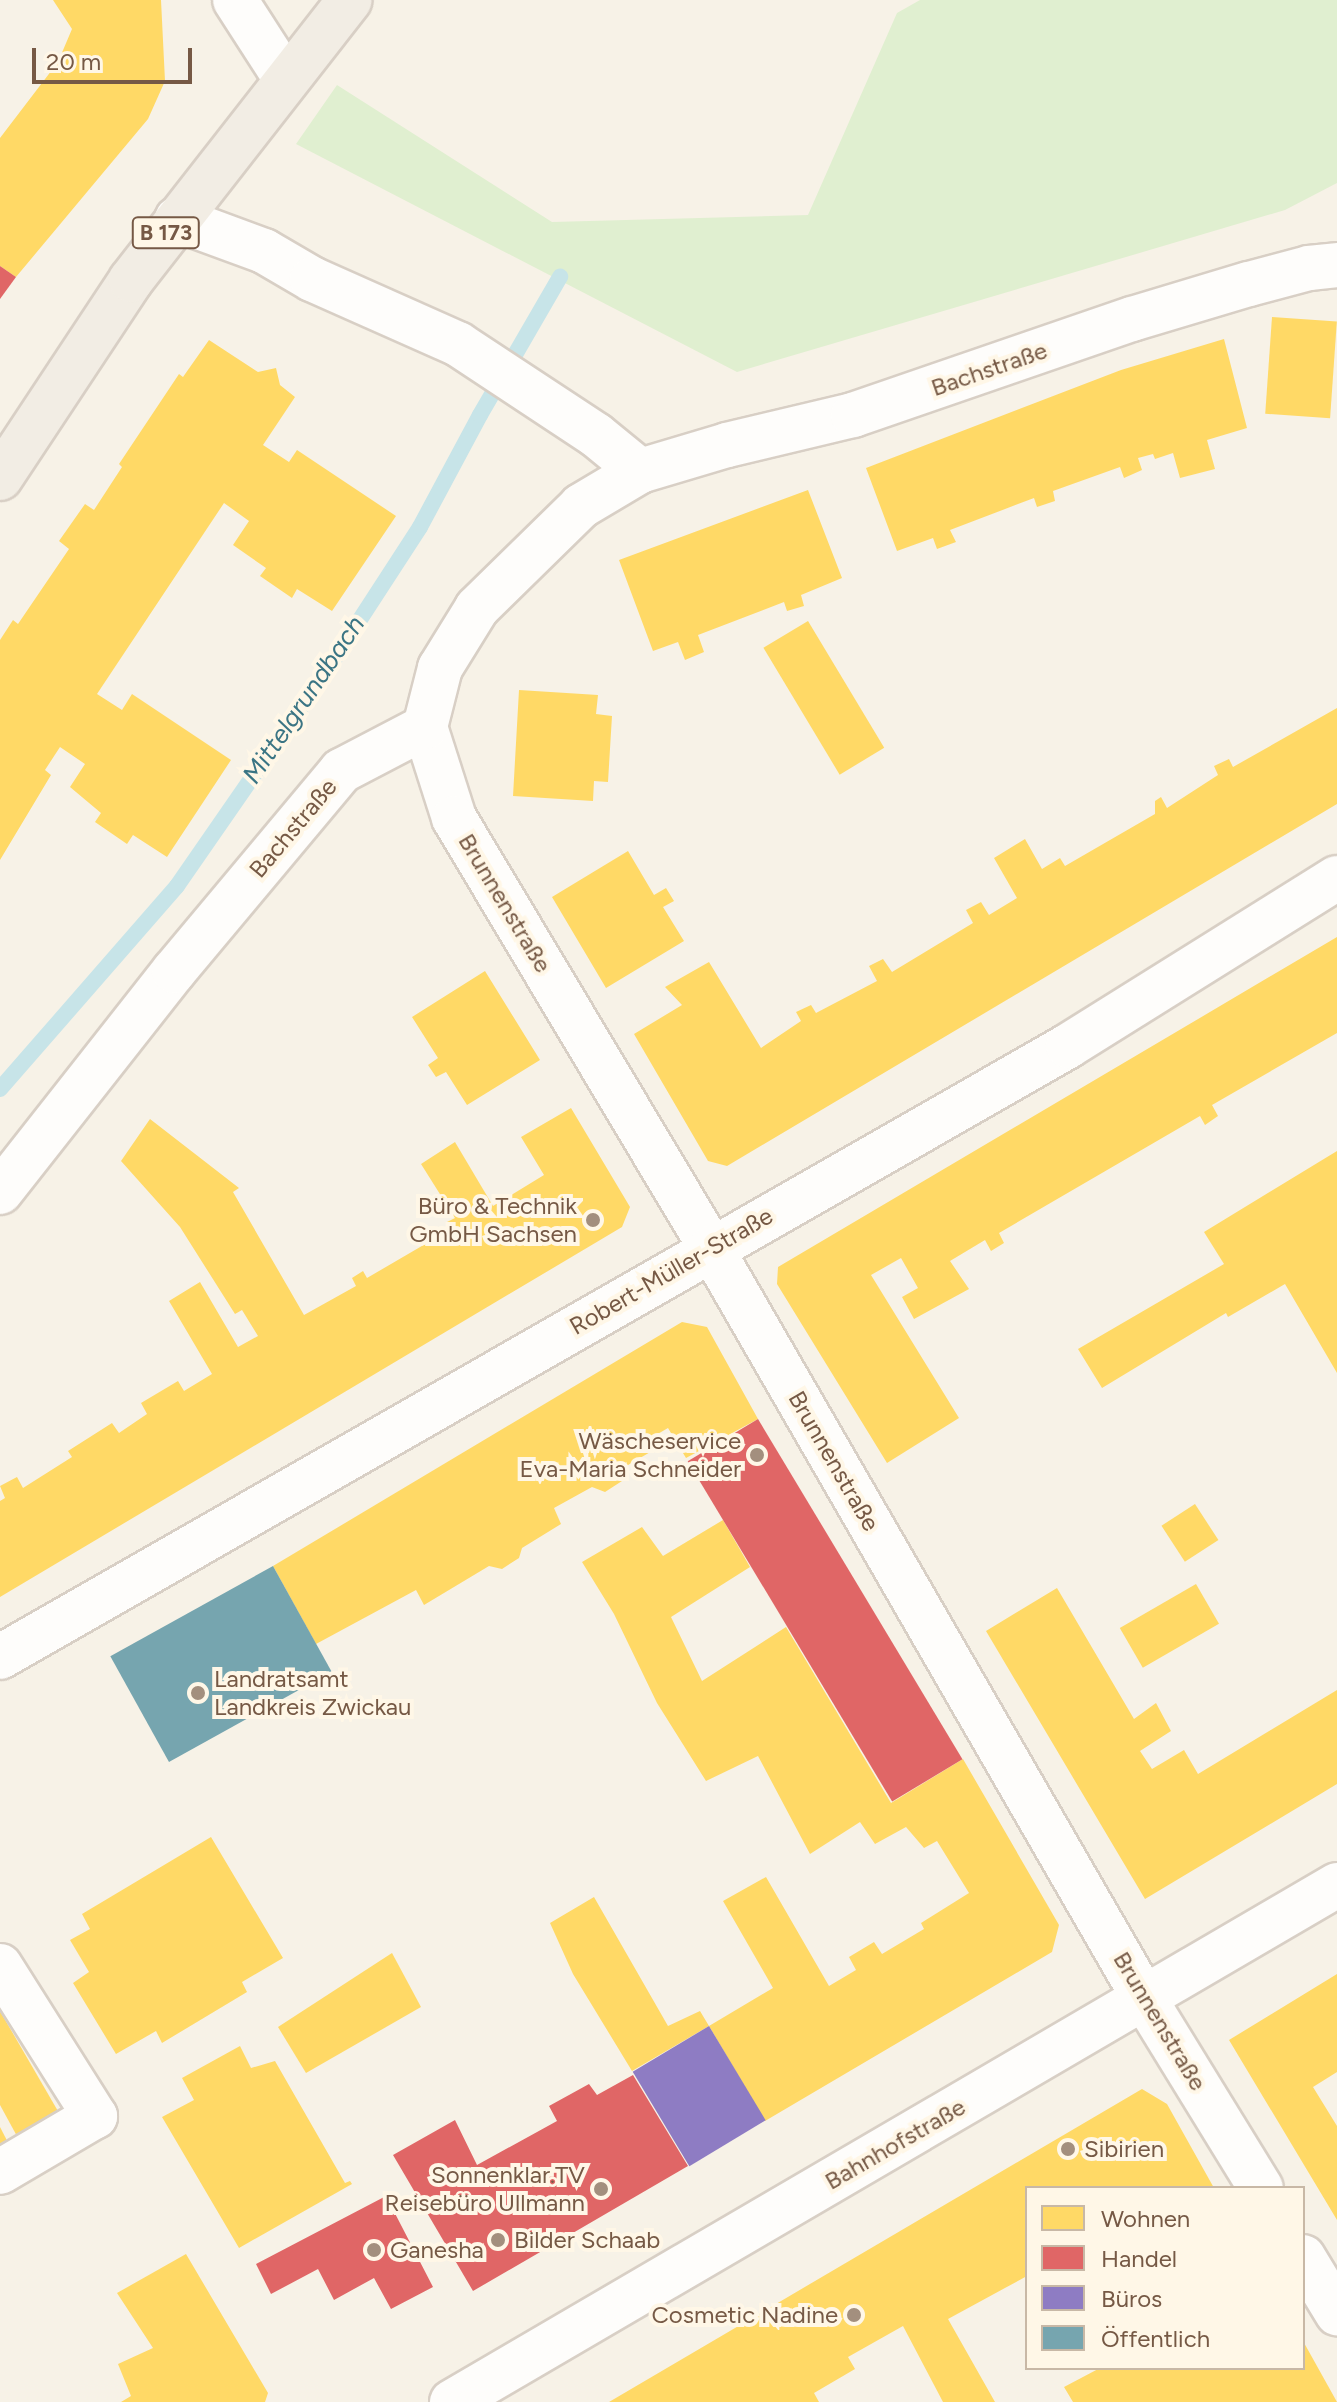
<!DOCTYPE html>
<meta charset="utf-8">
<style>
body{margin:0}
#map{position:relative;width:1337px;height:2402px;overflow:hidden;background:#f7f2e7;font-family:Figtree,sans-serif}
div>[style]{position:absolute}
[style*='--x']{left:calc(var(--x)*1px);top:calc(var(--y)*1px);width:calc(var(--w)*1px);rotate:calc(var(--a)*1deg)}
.green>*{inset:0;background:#e0efd0}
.homes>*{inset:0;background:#ffd966;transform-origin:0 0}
.shops>*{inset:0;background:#e06666;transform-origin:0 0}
.offices>*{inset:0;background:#8e7cc3;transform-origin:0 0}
.public>*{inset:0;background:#76a5af;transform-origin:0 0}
.stream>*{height:16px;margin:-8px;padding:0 8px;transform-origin:8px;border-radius:8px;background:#c7e4e8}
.roads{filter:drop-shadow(2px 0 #d8cfc5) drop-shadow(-2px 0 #d8cfc5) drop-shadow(0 2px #d8cfc5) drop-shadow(0 -2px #d8cfc5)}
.minor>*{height:44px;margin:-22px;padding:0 22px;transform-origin:22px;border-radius:22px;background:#fefdfb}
.major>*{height:44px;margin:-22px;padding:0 22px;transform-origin:22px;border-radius:22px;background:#f2ede4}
.dots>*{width:22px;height:22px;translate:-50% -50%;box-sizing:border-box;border:4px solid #fff7e7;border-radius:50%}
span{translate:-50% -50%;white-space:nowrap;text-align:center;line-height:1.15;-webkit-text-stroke:8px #fff7e7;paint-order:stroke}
.shield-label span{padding:2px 6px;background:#fff7e7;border:2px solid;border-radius:6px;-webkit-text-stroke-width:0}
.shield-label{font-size:22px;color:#765945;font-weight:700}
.street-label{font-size:24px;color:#765945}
.poi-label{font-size:24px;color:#765945}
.right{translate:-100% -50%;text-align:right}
.left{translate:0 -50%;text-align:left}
.water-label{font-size:26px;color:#3b7584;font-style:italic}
.legend{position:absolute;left:1025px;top:2186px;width:280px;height:184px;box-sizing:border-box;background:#fff7e7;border:2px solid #c8b8a6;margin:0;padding:10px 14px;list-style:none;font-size:24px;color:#765945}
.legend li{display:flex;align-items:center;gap:16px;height:40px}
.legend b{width:40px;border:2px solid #c8b8a6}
.scale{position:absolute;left:32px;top:48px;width:160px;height:36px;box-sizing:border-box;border:4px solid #765945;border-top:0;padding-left:10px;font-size:24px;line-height:28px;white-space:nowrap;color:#765945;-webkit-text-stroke:6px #fff7e7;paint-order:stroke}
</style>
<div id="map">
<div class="green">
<div style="clip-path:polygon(920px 0,1337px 0,1337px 183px,1285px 210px,737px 372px,296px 144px,337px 85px,552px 222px,808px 215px,897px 13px)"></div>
</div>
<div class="homes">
<div style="clip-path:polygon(53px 0,161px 0,165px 81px,148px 119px,16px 277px,0 266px,0 138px,58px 62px,72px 29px)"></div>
<div style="left:1272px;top:317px;width:65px;height:97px;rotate:4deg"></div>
<div style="clip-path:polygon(1224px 339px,1247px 428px,1207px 440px,1215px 469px,1180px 478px,1173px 453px,1155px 459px,1153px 454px,1138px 458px,1142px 470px,1124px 478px,1120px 467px,1053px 491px,1055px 501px,1037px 507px,1034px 498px,950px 530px,956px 542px,937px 549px,933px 538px,897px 551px,866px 468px,1121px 370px)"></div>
<div style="clip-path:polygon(209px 340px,258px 372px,276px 368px,280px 385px,295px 397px,263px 445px,289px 462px,297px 450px,396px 516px,332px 611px,297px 589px,292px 598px,260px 576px,266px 568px,233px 545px,249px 521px,224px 503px,97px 694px,122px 710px,132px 694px,231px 760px,167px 857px,133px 835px,127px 844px,95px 822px,101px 813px,70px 787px,85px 764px,60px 747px,45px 770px,51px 775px,0 860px,0 640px,13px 620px,18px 624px,69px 549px,59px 541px,85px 504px,94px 510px,122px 467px,119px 464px,179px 374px,183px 377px)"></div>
<div style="clip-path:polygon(808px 490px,842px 578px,801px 595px,804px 606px,787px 611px,784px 602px,698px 635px,704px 652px,685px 660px,678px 642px,653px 651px,619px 560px)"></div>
<div style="left:808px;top:621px;width:148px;height:52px;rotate:59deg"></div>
<div style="clip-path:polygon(519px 690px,598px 695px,596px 714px,612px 716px,608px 782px,594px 781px,593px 801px,513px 796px)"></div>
<div style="clip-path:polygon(1337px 708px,1337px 804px,727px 1166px,708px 1161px,634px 1034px,682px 1005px,665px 987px,709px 962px,761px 1048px,801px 1021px,796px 1012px,811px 1005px,816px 1013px,877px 981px,869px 966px,883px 959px,892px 972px,973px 923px,966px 910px,981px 902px,989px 915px,1017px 898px,994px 858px,1025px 839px,1042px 869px,1060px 858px,1065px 866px,1155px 814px,1155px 801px,1161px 797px,1167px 808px,1218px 775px,1214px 766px,1229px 759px,1233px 767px)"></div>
<div style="clip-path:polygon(628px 851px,654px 895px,666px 888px,674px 901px,663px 907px,684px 941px,606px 988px,552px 897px)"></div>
<div style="clip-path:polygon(1337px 937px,1337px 1033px,1212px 1105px,1218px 1116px,1205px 1125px,1200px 1116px,999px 1233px,1004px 1243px,991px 1251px,985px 1240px,950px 1261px,969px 1289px,914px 1319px,902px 1297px,918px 1288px,901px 1258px,871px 1275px,959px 1418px,887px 1463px,777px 1284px,778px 1267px)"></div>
<div style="clip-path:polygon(485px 971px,540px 1060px,467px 1105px,446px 1072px,436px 1077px,428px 1065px,438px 1058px,412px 1017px)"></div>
<div style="clip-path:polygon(571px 1108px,630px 1207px,622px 1227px,0 1597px,0 1501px,5px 1498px,0 1486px,17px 1477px,23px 1488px,72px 1457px,68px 1451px,112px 1423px,119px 1433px,147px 1414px,141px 1403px,178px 1381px,184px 1391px,212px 1374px,169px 1301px,200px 1282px,238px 1347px,258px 1336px,242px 1310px,235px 1314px,180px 1227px,121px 1161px,150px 1119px,239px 1188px,233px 1192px,304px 1315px,356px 1286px,352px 1278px,363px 1271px,367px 1278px,451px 1229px,447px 1222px,455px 1218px,421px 1164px,455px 1142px,493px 1206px,544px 1175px,521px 1137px)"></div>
<div style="clip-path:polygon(1337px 1151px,1337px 1373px,1285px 1284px,1228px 1317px,1226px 1313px,1102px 1388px,1078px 1349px,1224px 1264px,1204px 1232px)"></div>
<div style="clip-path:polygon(682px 1322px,707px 1327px,758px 1419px,686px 1458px,668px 1428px,649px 1439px,652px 1451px,623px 1468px,622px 1481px,605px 1492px,592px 1487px,554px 1508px,561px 1524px,522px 1548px,519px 1558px,502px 1569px,489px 1566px,424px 1605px,416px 1590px,316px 1644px,273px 1566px)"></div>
<div style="left:1195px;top:1504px;width:43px;height:40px;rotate:57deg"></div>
<div style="clip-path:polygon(723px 1520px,750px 1567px,671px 1617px,702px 1681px,786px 1627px,891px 1803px,963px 1759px,1059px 1925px,1052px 1952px,765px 2121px,709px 2026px,773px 1988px,723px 1901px,766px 1877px,829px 1986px,856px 1970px,849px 1957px,874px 1942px,882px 1954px,924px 1929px,921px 1923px,969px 1893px,937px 1841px,924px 1848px,906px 1827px,875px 1844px,860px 1822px,810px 1854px,758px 1756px,706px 1781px,657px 1703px,614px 1614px,582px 1562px,642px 1527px,663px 1556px)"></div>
<div style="left:1196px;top:1584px;width:46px;height:88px;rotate:60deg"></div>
<div style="clip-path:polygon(1057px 1588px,1134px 1719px,1156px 1703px,1171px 1731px,1140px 1751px,1152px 1769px,1184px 1750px,1198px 1774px,1337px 1690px,1337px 1784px,1145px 1899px,986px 1631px)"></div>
<div style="clip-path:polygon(211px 1837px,283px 1958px,242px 1982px,247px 1992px,162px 2043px,156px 2031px,116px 2054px,73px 1983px,89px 1972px,70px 1940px,90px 1929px,82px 1914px)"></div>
<div style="clip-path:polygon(594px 1897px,668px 2026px,700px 2011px,709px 2026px,632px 2071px,573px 1974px,550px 1923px)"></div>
<div style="clip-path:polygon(392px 1953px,421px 2007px,306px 2073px,278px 2027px)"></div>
<div style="clip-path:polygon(1337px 1974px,1337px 2072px,1313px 2087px,1337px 2126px,1337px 2220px,1229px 2040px)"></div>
<div style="clip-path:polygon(0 2011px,66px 2125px,24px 2149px,0 2105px)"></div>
<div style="clip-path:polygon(240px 2046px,251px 2068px,275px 2061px,345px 2183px,350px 2181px,352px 2184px,239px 2248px,162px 2117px,194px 2100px,182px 2078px)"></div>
<div style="clip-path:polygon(1142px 2089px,1167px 2104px,1214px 2188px,1027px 2188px,1027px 2276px,948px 2319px,995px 2402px,943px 2402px,903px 2326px,848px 2357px,855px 2369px,814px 2393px,819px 2402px,609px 2402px)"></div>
<div style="clip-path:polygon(0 2127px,15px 2156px,0 2165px)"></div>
<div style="clip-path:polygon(186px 2254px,268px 2393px,265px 2402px,121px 2402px,131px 2396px,118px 2364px,153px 2348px,117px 2293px)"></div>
<div style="clip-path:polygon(1303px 2341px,1337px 2402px,1073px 2402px,1064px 2387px,1100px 2368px,1303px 2368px)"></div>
</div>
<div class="shops">
<div style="clip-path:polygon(0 266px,16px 277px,0 299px)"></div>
<div style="left:758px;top:1419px;width:397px;height:82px;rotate:59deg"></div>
<div style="clip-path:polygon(633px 2075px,688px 2166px,473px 2291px,393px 2155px,455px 2120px,477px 2165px,557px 2121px,549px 2106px,589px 2084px,597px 2095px)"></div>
<div style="clip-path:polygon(386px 2196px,433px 2287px,391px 2309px,374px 2278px,334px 2300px,318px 2269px,271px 2294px,256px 2264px)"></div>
</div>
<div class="offices">
<div style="left:709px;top:2026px;width:110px;height:89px;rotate:59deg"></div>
</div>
<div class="public">
<div style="left:273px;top:1566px;width:121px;height:186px;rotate:61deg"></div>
</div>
<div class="stream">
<div style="--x:0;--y:1089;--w:269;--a:-48.9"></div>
<div style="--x:177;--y:886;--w:274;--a:-55.3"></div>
<div style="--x:333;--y:661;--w:160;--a:-57"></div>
<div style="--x:420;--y:527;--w:127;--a:-61.8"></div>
<div style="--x:480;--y:415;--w:160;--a:-59.9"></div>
</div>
<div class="roads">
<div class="minor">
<div style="--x:235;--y:0;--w:94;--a:57.2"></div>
<div style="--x:177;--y:219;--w:93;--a:20.2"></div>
<div style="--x:264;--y:251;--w:56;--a:30.3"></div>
<div style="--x:312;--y:279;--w:160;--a:24"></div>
<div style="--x:458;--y:344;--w:165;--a:33.4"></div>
<div style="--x:596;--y:435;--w:57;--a:39.3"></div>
<div style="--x:425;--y:727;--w:96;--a:72.3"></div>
<div style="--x:454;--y:818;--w:501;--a:59.13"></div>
<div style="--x:711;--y:1248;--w:866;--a:60"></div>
<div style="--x:1144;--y:1998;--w:223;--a:58.4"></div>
<div style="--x:0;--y:1192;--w:281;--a:-51.8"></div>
<div style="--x:174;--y:971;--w:261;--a:-50.1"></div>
<div style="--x:341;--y:771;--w:95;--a:-27.6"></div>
<div style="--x:425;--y:727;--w:61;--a:-75.7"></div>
<div style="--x:440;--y:668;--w:70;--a:-58.3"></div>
<div style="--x:477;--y:608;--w:146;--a:-44.4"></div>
<div style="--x:581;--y:506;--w:69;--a:-30.7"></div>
<div style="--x:640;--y:471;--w:91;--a:-16.6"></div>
<div style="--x:727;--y:445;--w:130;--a:-13.4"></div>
<div style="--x:853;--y:415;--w:295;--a:-19"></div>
<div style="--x:1132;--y:319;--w:122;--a:-16.7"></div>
<div style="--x:1249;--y:284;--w:62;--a:-14.9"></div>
<div style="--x:1309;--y:268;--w:28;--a:-6"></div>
<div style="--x:0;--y:1657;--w:1230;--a:-29.77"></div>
<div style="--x:1068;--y:1046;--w:317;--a:-32"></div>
<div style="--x:0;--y:1966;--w:178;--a:57.7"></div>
<div style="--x:95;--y:2116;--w:110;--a:149.5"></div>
<div style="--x:1303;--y:2257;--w:66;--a:58.7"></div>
<div style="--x:452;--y:2402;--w:1025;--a:-30.29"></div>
</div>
<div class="major">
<div style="--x:0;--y:478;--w:237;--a:-56.5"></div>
<div style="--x:131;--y:280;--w:355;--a:-52"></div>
</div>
</div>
<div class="dots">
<div style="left:593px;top:1220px;background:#a38f7e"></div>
<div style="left:757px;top:1455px;background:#a38f7e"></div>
<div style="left:198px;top:1693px;background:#a38f7e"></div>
<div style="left:1068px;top:2149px;background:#a38f7e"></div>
<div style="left:601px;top:2189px;background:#a38f7e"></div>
<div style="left:498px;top:2240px;background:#a38f7e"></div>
<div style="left:374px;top:2250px;background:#a38f7e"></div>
<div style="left:854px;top:2315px;background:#a38f7e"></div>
</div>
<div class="shield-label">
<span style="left:166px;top:233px">B 173</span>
</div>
<div class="street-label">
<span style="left:989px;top:369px;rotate:-19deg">Bachstraße</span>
<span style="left:293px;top:828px;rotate:-50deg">Bachstraße</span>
<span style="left:505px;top:903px;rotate:59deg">Brunnenstraße</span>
<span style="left:671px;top:1271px;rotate:-30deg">Robert-Müller-Straße</span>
<span style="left:834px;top:1461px;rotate:60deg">Brunnenstraße</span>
<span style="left:1160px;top:2021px;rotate:59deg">Brunnenstraße</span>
<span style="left:895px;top:2144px;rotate:-30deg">Bahnhofstraße</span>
</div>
<div class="poi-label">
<span class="right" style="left:577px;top:1220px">Büro &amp; Technik<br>GmbH Sachsen</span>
<span class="right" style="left:741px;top:1455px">Wäscheservice<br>Eva-Maria Schneider</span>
<span class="left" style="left:214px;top:1693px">Landratsamt<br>Landkreis Zwickau</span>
<span class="left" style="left:1084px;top:2149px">Sibirien</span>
<span class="right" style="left:585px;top:2189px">Sonnenklar.TV<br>Reisebüro Ullmann</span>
<span class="left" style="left:514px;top:2240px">Bilder Schaab</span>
<span class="left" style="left:390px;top:2250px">Ganesha</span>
<span class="right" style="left:838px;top:2315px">Cosmetic Nadine</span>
</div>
<div class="water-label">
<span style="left:304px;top:700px;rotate:-56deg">Mittelgrundbach</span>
</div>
<ul class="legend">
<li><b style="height:22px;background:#ffd966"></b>Wohnen</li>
<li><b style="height:22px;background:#e06666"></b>Handel</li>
<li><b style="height:22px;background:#8e7cc3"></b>Büros</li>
<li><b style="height:22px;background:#76a5af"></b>Öffentlich</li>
</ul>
<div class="scale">20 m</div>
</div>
